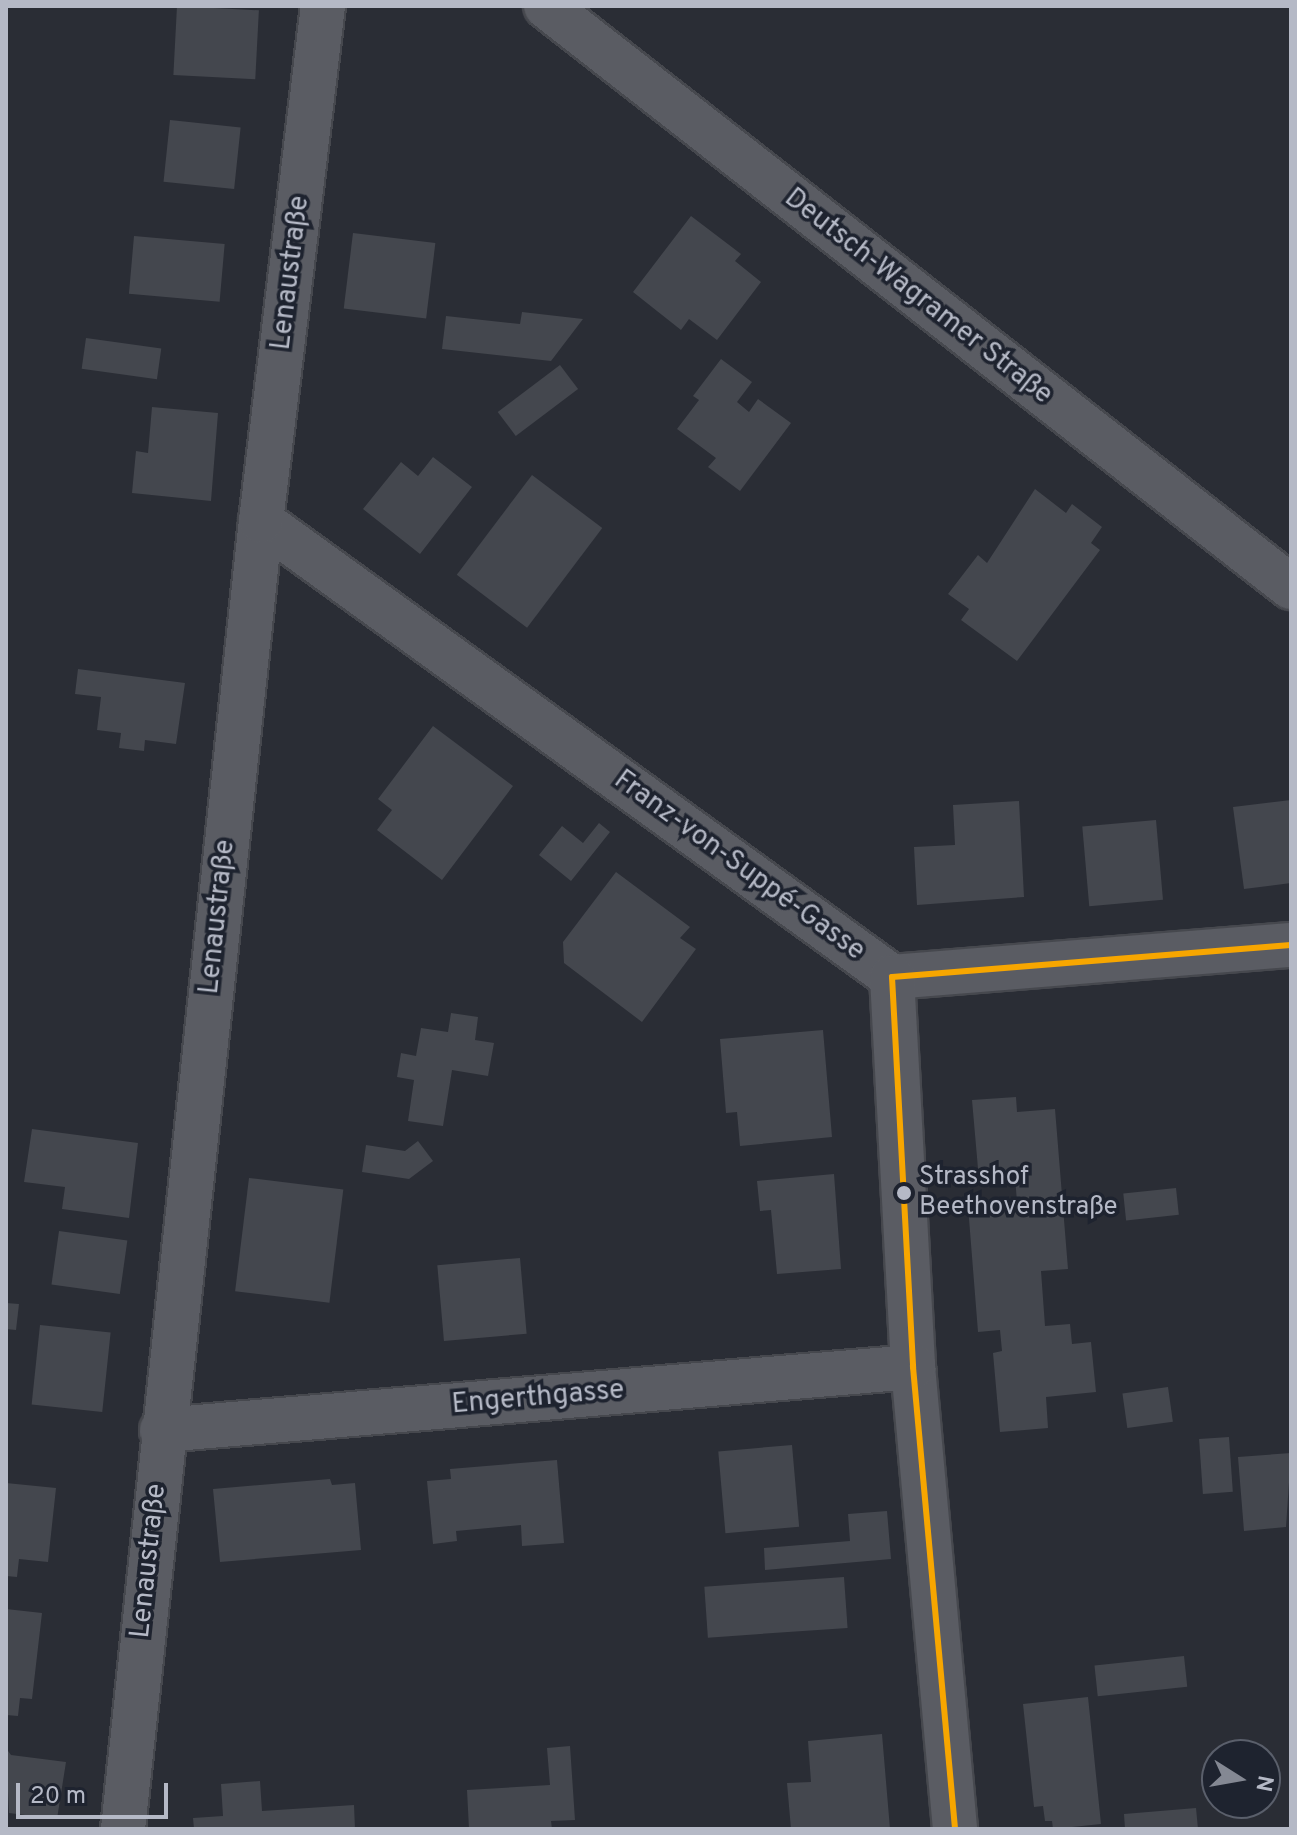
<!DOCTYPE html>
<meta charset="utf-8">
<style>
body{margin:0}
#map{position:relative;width:1297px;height:1835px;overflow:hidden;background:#2a2d35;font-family:Overpass,sans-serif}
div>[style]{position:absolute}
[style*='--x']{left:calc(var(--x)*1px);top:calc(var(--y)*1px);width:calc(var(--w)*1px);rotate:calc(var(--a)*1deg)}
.building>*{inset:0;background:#44474e;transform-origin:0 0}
.roads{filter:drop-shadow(2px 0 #46484e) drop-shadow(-2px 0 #46484e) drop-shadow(0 2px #46484e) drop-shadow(0 -2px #46484e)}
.minor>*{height:44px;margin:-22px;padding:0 22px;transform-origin:22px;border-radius:22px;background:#5a5c63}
.bus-1>*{height:6px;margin:-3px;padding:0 3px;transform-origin:3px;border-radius:3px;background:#f7a600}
.dots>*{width:22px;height:22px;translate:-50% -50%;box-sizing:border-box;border:4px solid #1e232f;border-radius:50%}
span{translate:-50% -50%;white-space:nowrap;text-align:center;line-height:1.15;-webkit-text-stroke:7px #1e232f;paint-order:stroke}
.bus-label{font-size:26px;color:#b5b9c6}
.left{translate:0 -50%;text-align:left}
.street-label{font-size:28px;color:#b5b9c6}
.frame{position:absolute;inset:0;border:8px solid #b5b9c6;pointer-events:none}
.north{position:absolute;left:1201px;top:1739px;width:80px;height:80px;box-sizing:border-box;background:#1e232f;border:2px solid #5a5f6b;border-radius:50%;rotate:101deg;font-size:22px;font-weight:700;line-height:32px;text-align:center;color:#b5b9c6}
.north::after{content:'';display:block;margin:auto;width:28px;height:36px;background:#848893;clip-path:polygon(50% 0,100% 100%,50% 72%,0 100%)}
.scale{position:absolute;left:16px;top:1783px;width:152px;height:36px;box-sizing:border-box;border:4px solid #b5b9c6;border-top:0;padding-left:10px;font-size:24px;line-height:28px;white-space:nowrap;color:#b5b9c6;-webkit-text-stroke:6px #1e232f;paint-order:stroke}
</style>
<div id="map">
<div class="building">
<div style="left:177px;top:6px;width:82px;height:69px;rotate:3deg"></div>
<div style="left:170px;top:120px;width:71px;height:62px;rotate:6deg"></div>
<div style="clip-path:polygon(691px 216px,741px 254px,735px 261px,761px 282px,717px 340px,689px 319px,681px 330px,633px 292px)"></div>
<div style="left:353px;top:233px;width:83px;height:76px;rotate:7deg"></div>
<div style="left:134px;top:236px;width:91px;height:58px;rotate:5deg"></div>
<div style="clip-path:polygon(522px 312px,583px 319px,551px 361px,442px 349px,446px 316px,520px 324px)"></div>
<div style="left:86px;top:338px;width:76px;height:31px;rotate:8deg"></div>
<div style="clip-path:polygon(721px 359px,752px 382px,737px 402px,749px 412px,758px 399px,791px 423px,740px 491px,708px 467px,716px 458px,677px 429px,699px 400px,693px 396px)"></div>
<div style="left:560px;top:365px;width:30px;height:78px;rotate:53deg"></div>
<div style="clip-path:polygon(152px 407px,218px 413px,211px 501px,132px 493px,136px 451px,148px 453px)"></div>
<div style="clip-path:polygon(433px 457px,472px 487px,420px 554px,363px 509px,401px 462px,418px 476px)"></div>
<div style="left:532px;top:475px;width:88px;height:125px;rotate:37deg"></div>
<div style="clip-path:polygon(1035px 489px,1066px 513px,1072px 504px,1102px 527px,1091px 543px,1100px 550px,1017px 661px,961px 620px,969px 609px,948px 594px,978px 555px,987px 563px)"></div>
<div style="clip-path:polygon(78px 669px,185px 683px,176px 744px,145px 740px,144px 751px,119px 748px,121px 733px,97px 730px,101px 697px,75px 694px)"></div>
<div style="clip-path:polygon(433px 726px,513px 786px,442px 880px,377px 830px,392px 810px,378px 799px)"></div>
<div style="clip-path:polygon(1291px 800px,1291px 883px,1244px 889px,1233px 807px)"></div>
<div style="clip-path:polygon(1019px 801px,1024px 897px,917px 905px,914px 847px,955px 845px,953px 805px)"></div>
<div style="left:1156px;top:820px;width:80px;height:74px;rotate:85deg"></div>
<div style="clip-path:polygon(599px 823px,610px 832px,571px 881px,539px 855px,562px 826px,583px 843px)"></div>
<div style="clip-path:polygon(616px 872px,690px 927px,680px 938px,696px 949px,642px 1022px,564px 963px,563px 942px)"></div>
<div style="clip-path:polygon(451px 1013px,478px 1017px,475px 1040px,494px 1043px,488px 1076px,452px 1070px,443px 1126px,408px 1121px,414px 1080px,397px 1077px,401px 1053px,416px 1056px,421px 1028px,448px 1032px)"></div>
<div style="clip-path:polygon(823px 1030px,832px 1137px,740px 1146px,737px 1112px,726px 1113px,720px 1039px)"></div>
<div style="clip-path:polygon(1016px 1097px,1017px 1112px,1055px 1109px,1068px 1269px,1041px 1271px,1045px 1326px,1070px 1324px,1072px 1344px,1091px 1342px,1096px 1392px,1046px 1397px,1048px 1428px,1000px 1432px,993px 1353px,1002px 1351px,1000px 1330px,978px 1332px,968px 1206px,1017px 1202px,1015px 1177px,979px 1180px,972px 1100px)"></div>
<div style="clip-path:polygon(32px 1129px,138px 1143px,129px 1218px,62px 1209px,65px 1187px,24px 1182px)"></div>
<div style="clip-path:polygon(418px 1141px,433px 1161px,409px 1179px,362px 1172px,366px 1145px,405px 1151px)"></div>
<div style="clip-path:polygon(834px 1174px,841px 1269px,777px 1274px,771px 1210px,760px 1211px,757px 1181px)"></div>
<div style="left:249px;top:1178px;width:95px;height:114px;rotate:7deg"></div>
<div style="left:1176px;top:1188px;width:27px;height:53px;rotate:84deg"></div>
<div style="left:59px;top:1231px;width:69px;height:54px;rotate:8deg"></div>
<div style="left:520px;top:1258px;width:76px;height:83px;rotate:85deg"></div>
<div style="clip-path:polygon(6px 1303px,19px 1304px,16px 1330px,6px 1329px)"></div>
<div style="left:40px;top:1325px;width:71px;height:80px;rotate:6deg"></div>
<div style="left:1168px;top:1387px;width:35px;height:46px;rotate:82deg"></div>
<div style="left:1229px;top:1437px;width:55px;height:30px;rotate:86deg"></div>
<div style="left:792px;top:1445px;width:82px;height:74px;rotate:85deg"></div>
<div style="clip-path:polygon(1291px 1453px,1286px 1527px,1244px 1531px,1238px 1457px)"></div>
<div style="clip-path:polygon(557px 1460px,564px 1543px,522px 1546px,521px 1525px,456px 1531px,457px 1541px,433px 1544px,427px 1481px,451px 1479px,450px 1469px)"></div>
<div style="clip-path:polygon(330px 1479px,332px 1485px,355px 1483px,361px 1550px,220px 1562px,213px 1489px)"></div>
<div style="clip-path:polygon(6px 1483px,56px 1488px,48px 1562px,19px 1559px,17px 1577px,6px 1576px)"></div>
<div style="clip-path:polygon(887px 1511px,891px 1559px,765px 1570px,764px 1548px,850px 1541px,848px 1514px)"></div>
<div style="left:844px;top:1577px;width:51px;height:140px;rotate:86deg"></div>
<div style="clip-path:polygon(6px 1609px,42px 1613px,32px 1699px,20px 1698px,18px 1716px,6px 1715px)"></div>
<div style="left:1184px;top:1656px;width:31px;height:90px;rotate:84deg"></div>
<div style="clip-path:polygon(1088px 1697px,1101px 1824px,1053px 1829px,1052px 1821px,1045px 1821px,1043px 1806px,1034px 1807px,1023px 1704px)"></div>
<div style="clip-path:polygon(882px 1734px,890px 1829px,791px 1829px,787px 1783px,811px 1782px,808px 1741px)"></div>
<div style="clip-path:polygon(570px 1746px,575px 1820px,551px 1821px,552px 1829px,469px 1829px,467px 1790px,550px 1785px,547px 1748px)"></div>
<div style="clip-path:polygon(6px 1748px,11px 1755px,66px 1762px,57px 1819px,9px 1813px)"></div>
<div style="clip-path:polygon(260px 1781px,262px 1811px,354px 1805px,355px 1829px,194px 1829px,193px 1818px,223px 1816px,221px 1784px)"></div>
<div style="clip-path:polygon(1196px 1808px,1198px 1829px,1125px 1829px,1124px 1814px)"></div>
</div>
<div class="roads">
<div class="minor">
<div style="--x:546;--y:6;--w:945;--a:37.95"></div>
<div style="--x:261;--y:521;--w:779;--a:35.85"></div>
<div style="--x:892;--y:977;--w:400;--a:-4.6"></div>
<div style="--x:892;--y:977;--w:391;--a:86.9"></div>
<div style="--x:913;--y:1367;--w:464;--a:84.8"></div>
<div style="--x:162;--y:1430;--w:754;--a:-4.8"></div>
<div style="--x:123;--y:1829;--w:1315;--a:-83.98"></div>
<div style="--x:261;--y:521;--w:519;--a:-83.14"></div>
</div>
</div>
<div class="bus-1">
<div style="--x:892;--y:977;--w:391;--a:86.9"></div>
<div style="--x:913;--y:1367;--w:464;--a:84.8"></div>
<div style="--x:892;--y:977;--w:400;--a:-4.6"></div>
</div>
<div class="dots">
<div style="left:904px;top:1193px;background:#b5b9c6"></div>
</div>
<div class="bus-label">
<span class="left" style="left:919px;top:1193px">Strasshof<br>Beethovenstraße</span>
</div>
<div class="street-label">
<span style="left:291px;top:273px;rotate:-83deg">Lenaustraße</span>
<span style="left:918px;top:297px;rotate:38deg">Deutsch-Wagramer Straße</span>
<span style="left:739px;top:866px;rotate:36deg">Franz-von-Suppé-Gasse</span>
<span style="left:218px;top:917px;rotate:-84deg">Lenaustraße</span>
<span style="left:538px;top:1398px;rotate:-5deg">Engerthgasse</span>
<span style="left:149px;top:1561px;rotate:-84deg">Lenaustraße</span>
</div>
<div class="frame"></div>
<div class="north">N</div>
<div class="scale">20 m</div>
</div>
